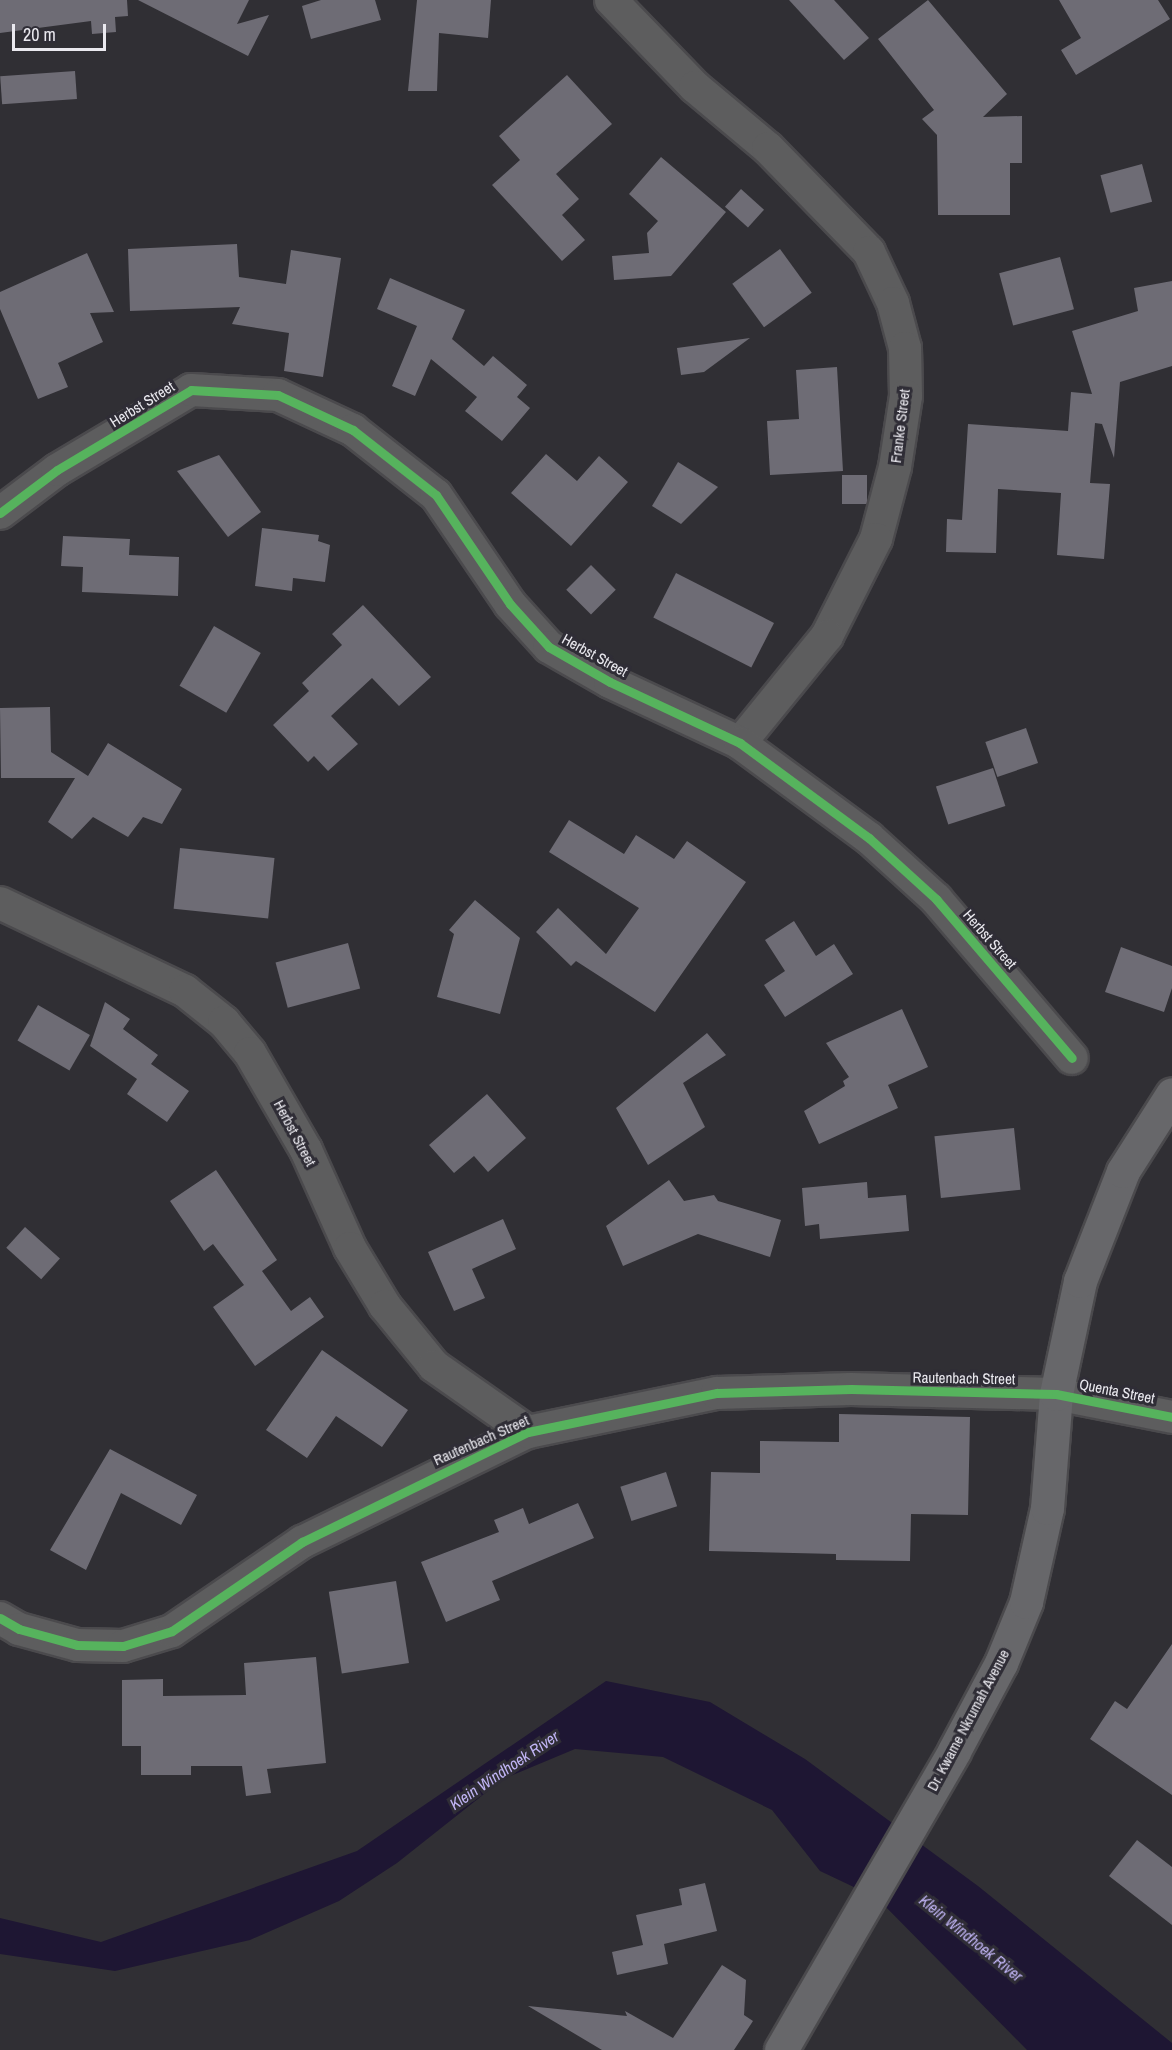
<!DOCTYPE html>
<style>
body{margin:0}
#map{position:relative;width:1172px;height:2050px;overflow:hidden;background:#302f34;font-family:"Archivo Narrow",sans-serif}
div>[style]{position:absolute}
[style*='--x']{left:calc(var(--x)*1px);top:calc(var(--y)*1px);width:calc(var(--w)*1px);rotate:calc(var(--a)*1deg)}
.water>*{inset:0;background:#1e1633}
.building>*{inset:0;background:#6e6c75;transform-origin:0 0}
.roads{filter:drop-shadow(2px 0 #4b4a4d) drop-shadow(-2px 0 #4b4a4d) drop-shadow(0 2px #4b4a4d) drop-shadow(0 -2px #4b4a4d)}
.street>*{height:32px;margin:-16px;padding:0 16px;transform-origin:16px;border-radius:16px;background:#5d5d5e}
.secondary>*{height:33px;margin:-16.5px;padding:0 16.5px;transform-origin:16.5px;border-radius:16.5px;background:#67676a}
.cycleway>*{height:9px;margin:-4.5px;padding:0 4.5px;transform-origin:4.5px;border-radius:4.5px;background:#56b35d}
span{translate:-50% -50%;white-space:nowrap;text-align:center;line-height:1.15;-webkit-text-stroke:6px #2f2d36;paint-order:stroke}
.street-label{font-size:15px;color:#eae9ef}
.water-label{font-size:16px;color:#c0b4f4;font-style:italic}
.scale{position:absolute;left:12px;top:24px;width:94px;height:27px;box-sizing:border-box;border:3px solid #eae9ef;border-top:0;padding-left:8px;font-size:18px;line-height:21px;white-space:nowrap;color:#eae9ef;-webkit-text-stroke:4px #2f2d36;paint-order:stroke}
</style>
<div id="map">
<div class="water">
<div style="clip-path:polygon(606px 1681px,710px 1702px,805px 1759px,978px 1886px,1172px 2043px,1172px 2050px,1027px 2050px,877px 1898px,820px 1871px,772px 1810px,663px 1757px,575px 1749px,503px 1779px,397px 1863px,339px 1901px,250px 1940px,115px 1971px,0 1954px,0 1918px,101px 1942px,357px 1851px)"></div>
</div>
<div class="building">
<div style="clip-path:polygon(0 0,127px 0,128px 16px,115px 17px,116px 32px,92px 34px,91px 21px,0 33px)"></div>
<div style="clip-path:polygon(138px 0,249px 0,237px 24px,269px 15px,248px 56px)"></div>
<div style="clip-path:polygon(321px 0,375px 0,381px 20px,311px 39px,302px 6px)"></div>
<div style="clip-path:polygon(417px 0,491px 0,488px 38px,439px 33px,437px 91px,408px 91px)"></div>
<div style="clip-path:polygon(789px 0,834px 0,869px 38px,844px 60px)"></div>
<div style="clip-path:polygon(928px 0,1007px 94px,983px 117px,1022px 116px,1022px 163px,1010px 163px,1010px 215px,938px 215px,937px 135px,922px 119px,934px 110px,878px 39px)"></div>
<div style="clip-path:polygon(1059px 0,1158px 0,1170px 19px,1076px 75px,1061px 50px,1081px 38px)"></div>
<div style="left:75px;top:71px;width:28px;height:75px;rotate:86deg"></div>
<div style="clip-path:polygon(567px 75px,612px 124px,556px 174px,579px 199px,562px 215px,585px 240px,562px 261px,492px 185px,520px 160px,499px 136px)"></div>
<div style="clip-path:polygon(661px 157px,726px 212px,671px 276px,614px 280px,612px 256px,649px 253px,647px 233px,658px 221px,629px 194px)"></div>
<div style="left:1142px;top:164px;width:39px;height:43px;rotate:75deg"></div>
<div style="left:741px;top:189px;width:31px;height:24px;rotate:42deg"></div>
<div style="clip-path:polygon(237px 244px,239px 277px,286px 284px,291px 250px,341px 258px,323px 377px,284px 371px,289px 333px,232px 324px,240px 307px,130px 311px,128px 249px)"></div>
<div style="left:780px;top:249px;width:54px;height:59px;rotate:54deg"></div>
<div style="clip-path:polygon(87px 253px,114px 312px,90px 313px,103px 342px,58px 363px,68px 387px,38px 399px,0 309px,0 292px)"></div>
<div style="left:1060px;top:257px;width:54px;height:63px;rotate:75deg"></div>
<div style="clip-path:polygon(390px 278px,465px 310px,452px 339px,484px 366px,493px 356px,527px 385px,517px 397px,530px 408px,502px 441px,465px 411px,477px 397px,431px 359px,415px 396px,392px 386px,417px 326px,377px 309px)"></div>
<div style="clip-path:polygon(1172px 281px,1172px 366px,1120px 382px,1114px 458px,1102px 424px,1095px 423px,1090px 483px,1110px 484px,1104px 559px,1057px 555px,1061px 493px,998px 489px,996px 553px,946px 552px,947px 519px,962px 520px,968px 424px,1068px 431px,1071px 392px,1092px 394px,1072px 331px,1138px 311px,1134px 288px)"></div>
<div style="clip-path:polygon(750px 338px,704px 372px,681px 375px,677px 348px)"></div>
<div style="clip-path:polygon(837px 367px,843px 471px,770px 475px,767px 421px,799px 419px,796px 370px)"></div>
<div style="clip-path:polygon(546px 454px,577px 481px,599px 456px,628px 482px,571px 546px,511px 493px)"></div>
<div style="clip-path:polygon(219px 455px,261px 512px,228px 537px,177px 471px)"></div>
<div style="clip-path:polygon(678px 462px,718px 487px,681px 524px,652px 506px)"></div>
<div style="left:842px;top:475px;width:25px;height:29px"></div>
<div style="clip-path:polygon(262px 528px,319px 535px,318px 541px,330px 545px,325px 582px,293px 578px,292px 591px,255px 586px)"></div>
<div style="clip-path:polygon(63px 536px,130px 539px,129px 555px,179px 557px,178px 596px,82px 592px,83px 567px,61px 566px)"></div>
<div style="left:591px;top:565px;width:35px;height:35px;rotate:45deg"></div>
<div style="left:676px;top:573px;width:110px;height:50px;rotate:27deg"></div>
<div style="clip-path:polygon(363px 605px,431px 677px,399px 706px,372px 678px,331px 716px,358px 744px,328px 771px,314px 756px,308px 762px,273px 725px,309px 691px,302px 683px,342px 645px,332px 634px)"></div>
<div style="left:214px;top:626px;width:54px;height:69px;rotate:30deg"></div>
<div style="clip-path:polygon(50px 707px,51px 752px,88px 776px,108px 743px,182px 789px,162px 824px,143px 817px,128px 837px,93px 817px,72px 839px,48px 822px,75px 778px,1px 778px,0 708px)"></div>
<div style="left:1026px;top:728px;width:37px;height:43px;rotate:71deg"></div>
<div style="left:993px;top:768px;width:40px;height:60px;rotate:72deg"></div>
<div style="clip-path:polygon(569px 820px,624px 854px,636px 835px,674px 859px,687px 841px,746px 882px,655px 1012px,576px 961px,571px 966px,536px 932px,558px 908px,606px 954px,639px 908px,549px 852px)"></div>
<div style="left:180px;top:848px;width:95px;height:61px;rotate:6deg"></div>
<div style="clip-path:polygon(475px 900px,520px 938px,500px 1014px,437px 997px,454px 934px,449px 930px)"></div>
<div style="clip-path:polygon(794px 921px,816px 956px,834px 944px,853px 974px,785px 1017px,764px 985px,785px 971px,765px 940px)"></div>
<div style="left:348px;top:943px;width:47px;height:75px;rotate:75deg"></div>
<div style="clip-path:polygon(1121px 947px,1172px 966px,1172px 988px,1164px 1012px,1105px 992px)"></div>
<div style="clip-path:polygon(105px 1002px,130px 1019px,123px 1029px,158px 1055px,151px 1064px,189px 1091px,167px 1122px,127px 1094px,137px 1079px,90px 1046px)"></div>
<div style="left:38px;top:1005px;width:60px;height:41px;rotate:30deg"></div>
<div style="clip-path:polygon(902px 1009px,928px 1067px,888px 1085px,898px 1108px,819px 1144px,804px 1111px,845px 1086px,843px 1081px,849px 1077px,826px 1043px)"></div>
<div style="clip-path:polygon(707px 1033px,726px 1055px,683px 1083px,705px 1127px,648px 1165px,616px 1108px)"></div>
<div style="clip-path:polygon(487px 1094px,526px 1138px,488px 1172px,474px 1156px,454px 1173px,429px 1145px)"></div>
<div style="left:1014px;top:1128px;width:62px;height:80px;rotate:84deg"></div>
<div style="clip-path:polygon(216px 1170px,277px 1260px,262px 1271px,291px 1311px,310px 1297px,324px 1317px,255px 1366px,213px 1307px,244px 1285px,213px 1244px,204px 1251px,170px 1201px)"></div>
<div style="clip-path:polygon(669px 1180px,684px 1201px,714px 1195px,718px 1201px,781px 1220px,770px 1257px,698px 1234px,623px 1266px,606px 1226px)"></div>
<div style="clip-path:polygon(867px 1182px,868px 1198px,906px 1195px,909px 1231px,820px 1239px,819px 1224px,805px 1226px,802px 1188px)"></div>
<div style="clip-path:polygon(503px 1219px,516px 1249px,472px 1269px,485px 1298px,454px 1311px,428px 1252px)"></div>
<div style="left:25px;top:1227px;width:47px;height:28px;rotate:42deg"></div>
<div style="clip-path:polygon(322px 1350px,408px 1410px,382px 1447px,336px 1416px,307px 1458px,266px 1430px)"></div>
<div style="clip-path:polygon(839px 1414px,970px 1417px,968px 1515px,911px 1514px,910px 1561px,836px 1560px,836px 1554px,709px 1551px,711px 1472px,760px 1473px,760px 1441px,839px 1442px)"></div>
<div style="clip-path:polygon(110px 1449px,197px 1495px,181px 1525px,121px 1493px,86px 1570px,50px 1550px)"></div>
<div style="left:666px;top:1472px;width:36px;height:48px;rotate:72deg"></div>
<div style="clip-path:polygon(578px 1503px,594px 1538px,492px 1581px,500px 1600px,446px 1622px,421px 1562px,499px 1532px,494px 1520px,523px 1508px,529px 1524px)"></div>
<div style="left:396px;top:1581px;width:83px;height:68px;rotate:81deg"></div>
<div style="clip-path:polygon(1172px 1644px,1172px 1795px,1090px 1739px,1115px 1701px,1127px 1709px)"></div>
<div style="clip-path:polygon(316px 1657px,326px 1763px,267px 1769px,271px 1793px,246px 1796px,242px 1766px,191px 1766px,191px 1775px,141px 1775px,141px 1746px,122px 1746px,122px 1680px,163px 1679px,163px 1696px,246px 1695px,244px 1663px)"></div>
<div style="clip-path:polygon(1137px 1840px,1172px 1867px,1172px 1925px,1109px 1876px)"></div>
<div style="clip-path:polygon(705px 1883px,717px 1931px,664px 1944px,668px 1964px,617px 1975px,612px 1952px,643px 1945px,636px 1915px,682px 1905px,679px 1889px)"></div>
<div style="clip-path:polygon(722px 1965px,746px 1980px,744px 2015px,753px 2021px,734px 2050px,602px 2050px,528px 2006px,627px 2016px,625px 2011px,673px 2038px)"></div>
</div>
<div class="roads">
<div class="street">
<div style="--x:611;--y:0;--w:121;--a:46"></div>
<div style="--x:695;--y:87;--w:95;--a:39.9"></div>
<div style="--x:768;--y:148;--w:145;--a:45.8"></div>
<div style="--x:869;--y:252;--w:56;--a:64.8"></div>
<div style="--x:893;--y:303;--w:47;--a:75.1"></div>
<div style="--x:905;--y:348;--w:48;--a:88.8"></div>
<div style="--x:906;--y:396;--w:72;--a:98.8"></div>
<div style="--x:895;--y:467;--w:74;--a:104.8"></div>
<div style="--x:876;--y:539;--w:109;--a:116.8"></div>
<div style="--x:827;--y:636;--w:138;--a:129.1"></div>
<div style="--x:0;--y:513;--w:71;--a:-37"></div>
<div style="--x:57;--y:470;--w:156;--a:-30.8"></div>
<div style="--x:191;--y:390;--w:87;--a:3.3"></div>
<div style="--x:278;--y:395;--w:83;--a:25"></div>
<div style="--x:353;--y:430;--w:105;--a:38.1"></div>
<div style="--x:436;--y:495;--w:132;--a:55.8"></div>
<div style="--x:510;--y:604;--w:58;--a:47.8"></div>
<div style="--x:549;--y:647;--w:70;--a:29.8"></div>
<div style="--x:610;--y:682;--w:144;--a:25.1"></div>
<div style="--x:740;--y:743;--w:160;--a:36.4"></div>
<div style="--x:869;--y:838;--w:91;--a:42.3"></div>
<div style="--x:936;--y:899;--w:209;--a:49.5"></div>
<div style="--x:0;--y:903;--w:205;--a:25.4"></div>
<div style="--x:185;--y:991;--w:50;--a:38.5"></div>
<div style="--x:224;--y:1022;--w:40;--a:50"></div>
<div style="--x:250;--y:1053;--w:112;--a:60"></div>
<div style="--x:306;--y:1150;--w:107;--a:65.8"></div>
<div style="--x:350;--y:1248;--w:68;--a:58.9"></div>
<div style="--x:385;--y:1306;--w:77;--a:50.8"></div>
<div style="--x:434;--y:1366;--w:115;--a:35.1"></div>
<div style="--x:0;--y:1618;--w:22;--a:30"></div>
<div style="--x:19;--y:1629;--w:60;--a:15.4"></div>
<div style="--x:77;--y:1645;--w:46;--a:1.2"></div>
<div style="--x:123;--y:1646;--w:51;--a:-17"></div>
<div style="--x:172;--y:1631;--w:158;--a:-34.4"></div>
<div style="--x:302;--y:1542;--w:251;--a:-26"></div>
<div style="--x:528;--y:1432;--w:193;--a:-11.7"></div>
<div style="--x:717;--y:1393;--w:134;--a:-1.7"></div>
<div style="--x:851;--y:1389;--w:205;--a:1.4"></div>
<div style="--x:1056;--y:1394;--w:118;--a:11.2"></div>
</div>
<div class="secondary">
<div style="--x:781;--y:2050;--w:345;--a:-59.9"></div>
<div style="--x:954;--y:1751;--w:100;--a:-61.9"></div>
<div style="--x:1001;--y:1663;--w:66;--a:-67.7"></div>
<div style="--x:1026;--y:1602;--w:96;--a:-77.4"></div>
<div style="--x:1047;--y:1508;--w:114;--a:-85.5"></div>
<div style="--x:1056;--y:1394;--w:116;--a:-78"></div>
<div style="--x:1080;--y:1281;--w:118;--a:-68.6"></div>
<div style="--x:1123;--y:1171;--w:91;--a:-57.5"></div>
</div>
</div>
<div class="cycleway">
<div style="--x:0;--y:513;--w:71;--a:-37"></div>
<div style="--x:57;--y:470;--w:156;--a:-30.8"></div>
<div style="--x:191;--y:390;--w:87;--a:3.3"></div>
<div style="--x:278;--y:395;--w:83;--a:25"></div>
<div style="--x:353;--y:430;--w:105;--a:38.1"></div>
<div style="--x:436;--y:495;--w:132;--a:55.8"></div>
<div style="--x:510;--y:604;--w:58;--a:47.8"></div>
<div style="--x:549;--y:647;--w:70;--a:29.8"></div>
<div style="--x:610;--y:682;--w:144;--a:25.1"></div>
<div style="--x:740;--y:743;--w:160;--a:36.4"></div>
<div style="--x:869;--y:838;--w:91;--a:42.3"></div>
<div style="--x:936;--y:899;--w:209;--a:49.5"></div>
<div style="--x:0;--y:1618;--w:22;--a:30"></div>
<div style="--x:19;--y:1629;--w:60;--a:15.4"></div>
<div style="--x:77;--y:1645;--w:46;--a:1.2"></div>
<div style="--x:123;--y:1646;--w:51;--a:-17"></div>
<div style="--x:172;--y:1631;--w:158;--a:-34.4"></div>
<div style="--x:302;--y:1542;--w:251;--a:-26"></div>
<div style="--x:528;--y:1432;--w:193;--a:-11.7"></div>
<div style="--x:717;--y:1393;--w:134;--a:-1.7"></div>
<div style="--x:851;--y:1389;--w:205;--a:1.4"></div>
<div style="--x:1056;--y:1394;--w:118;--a:11.2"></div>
</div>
<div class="street-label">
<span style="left:142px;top:404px;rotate:-32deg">Herbst Street</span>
<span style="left:900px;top:426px;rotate:-83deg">Franke Street</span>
<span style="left:595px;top:655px;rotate:29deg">Herbst Street</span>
<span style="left:990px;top:939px;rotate:49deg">Herbst Street</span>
<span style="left:295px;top:1133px;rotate:62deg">Herbst Street</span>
<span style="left:964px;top:1378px;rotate:1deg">Rautenbach Street</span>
<span style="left:1117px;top:1391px;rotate:11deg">Quenta Street</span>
<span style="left:481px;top:1440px;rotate:-24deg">Rautenbach Street</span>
<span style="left:968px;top:1720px;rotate:-62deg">Dr. Kwame Nkrumah Avenue</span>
</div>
<div class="water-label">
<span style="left:504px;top:1770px;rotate:-34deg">Klein Windhoek River</span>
<span style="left:971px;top:1938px;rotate:39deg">Klein Windhoek River</span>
</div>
<div class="scale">20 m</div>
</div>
